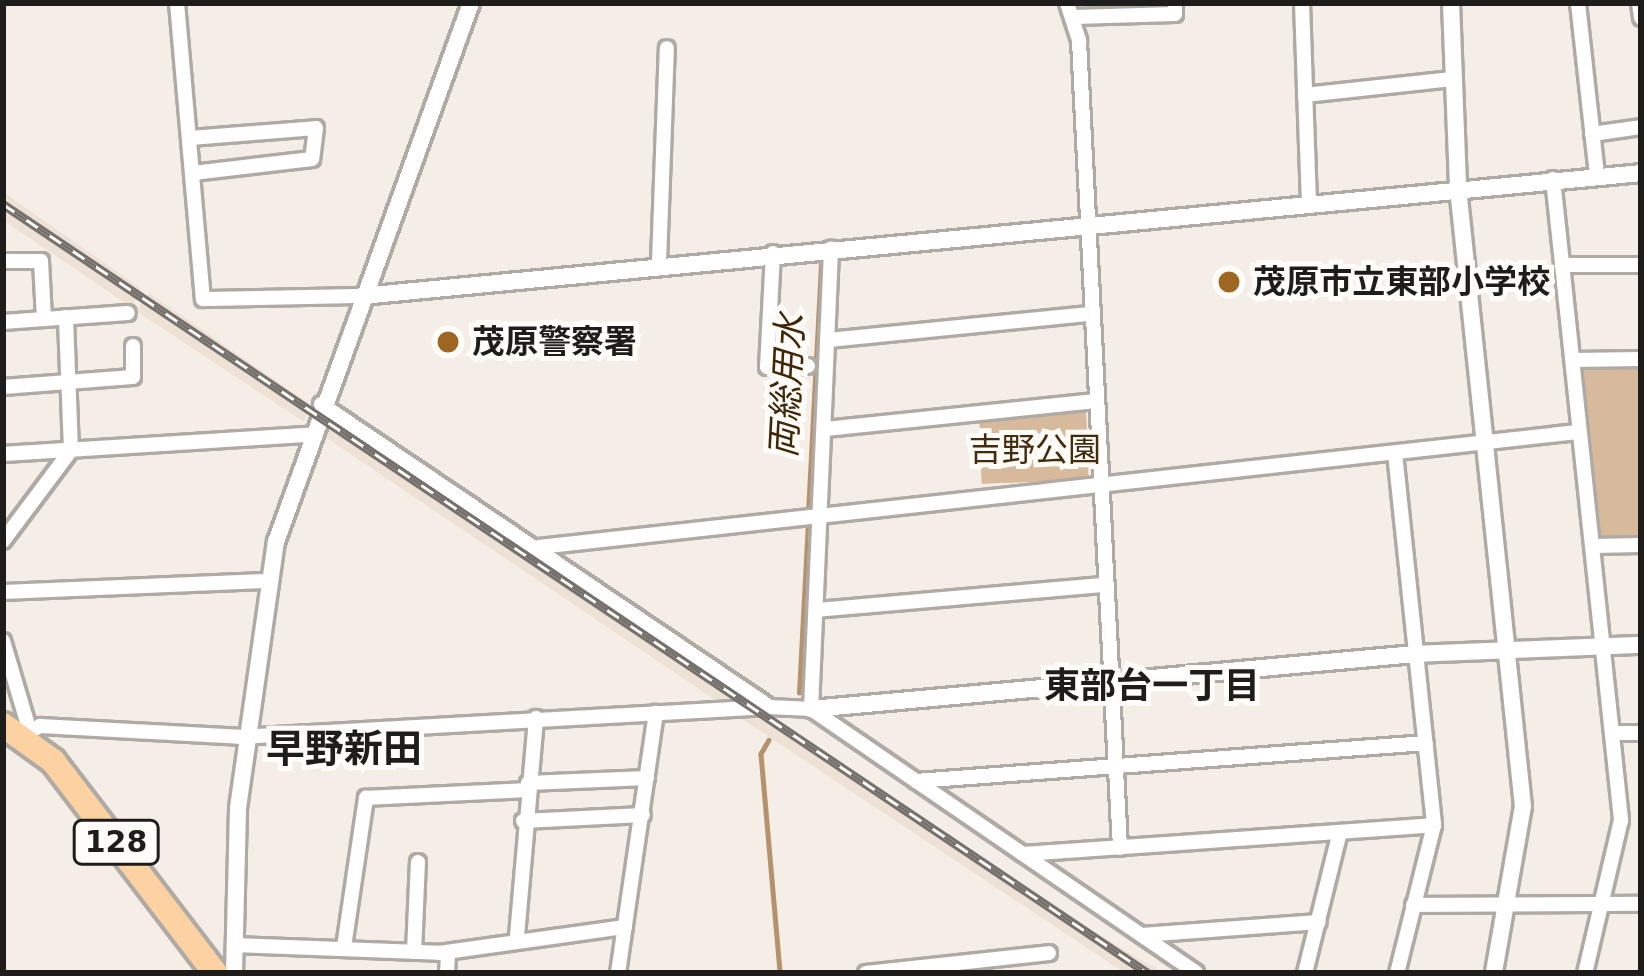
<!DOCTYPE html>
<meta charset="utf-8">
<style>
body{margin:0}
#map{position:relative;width:1644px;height:976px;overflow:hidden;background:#f4eee7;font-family:"DejaVu Sans","Noto Sans JP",sans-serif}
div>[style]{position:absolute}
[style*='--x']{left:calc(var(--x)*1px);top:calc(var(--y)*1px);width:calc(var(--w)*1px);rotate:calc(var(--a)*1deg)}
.built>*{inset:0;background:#eee2d6;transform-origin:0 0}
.green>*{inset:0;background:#d6ba9b;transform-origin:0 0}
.stream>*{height:4.5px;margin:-2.25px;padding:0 2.25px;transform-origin:2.25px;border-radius:2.25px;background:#b5926d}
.roads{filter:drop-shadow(3px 0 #b0aaa4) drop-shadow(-3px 0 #b0aaa4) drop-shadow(0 3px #b0aaa4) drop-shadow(0 -3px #b0aaa4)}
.minor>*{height:14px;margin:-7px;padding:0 7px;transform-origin:7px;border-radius:7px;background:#fff}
.tertiary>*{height:16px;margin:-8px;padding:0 8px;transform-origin:8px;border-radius:8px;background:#fff}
.trunk>*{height:24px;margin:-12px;padding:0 12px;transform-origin:12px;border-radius:12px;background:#fcd2a2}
.rail>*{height:9px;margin-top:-4.5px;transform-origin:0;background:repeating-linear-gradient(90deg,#fefcf9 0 14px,#75716d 0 28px);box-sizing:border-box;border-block:3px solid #75716d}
.dots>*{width:33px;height:33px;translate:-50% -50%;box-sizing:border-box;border:6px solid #fefcf9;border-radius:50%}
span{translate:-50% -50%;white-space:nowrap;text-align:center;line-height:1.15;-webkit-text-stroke:10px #fefcf9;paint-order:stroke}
.shield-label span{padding:3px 9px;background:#fefcf9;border:3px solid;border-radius:9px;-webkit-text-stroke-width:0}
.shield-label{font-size:30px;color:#1f1d1b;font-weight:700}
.poi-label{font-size:33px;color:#1f1d1b;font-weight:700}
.left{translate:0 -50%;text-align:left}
.park-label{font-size:33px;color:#442b0b}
.water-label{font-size:36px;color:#402707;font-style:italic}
.neighbourhood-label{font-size:36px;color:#1f1d1b;font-weight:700}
.quarter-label{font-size:39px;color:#1f1d1b;font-weight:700}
.frame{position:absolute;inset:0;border:6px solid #1f1d1b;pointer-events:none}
</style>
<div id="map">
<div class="built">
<div style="clip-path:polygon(3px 192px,142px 289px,131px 307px,3px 220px)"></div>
<div style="clip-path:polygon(149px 293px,311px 405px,304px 422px,136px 311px)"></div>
<div style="left:326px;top:417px;width:514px;height:17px;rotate:34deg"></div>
<div style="clip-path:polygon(759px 710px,1018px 886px,1163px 973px,1125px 973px,732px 712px)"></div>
</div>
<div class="green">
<div style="clip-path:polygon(1641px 363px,1641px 541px,1597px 540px,1579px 364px)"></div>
<div style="left:1086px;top:407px;width:73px;height:107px;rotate:88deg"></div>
</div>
<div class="stream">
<div style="--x:808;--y:513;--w:252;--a:-87"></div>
<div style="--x:799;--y:693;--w:171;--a:-87"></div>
<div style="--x:769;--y:740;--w:16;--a:120"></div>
<div style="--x:761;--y:754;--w:220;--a:85"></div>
</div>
<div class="roads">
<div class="minor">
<div style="--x:177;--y:3;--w:297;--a:85"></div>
<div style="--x:203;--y:299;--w:159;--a:-1.1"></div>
<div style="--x:1067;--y:3;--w:40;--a:72"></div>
<div style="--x:1079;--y:41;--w:808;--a:87.09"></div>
<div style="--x:1302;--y:3;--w:199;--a:88"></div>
<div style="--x:1578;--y:3;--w:174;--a:83.7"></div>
<div style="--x:1639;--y:3;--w:15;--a:82"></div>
<div style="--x:1074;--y:17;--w:101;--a:-1.7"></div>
<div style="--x:1175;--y:14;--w:11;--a:-90"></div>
<div style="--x:1305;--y:95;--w:148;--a:-6.2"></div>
<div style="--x:1592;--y:134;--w:49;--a:-8.1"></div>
<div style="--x:190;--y:138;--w:126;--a:-4.5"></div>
<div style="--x:316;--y:128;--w:31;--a:97"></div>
<div style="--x:312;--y:159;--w:120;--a:173.3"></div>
<div style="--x:1553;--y:179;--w:645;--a:83.94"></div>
<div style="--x:1621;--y:820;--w:157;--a:103.2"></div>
<div style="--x:773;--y:253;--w:114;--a:93"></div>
<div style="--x:767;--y:367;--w:41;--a:-1.4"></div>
<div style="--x:3;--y:261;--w:38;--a:0"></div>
<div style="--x:41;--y:261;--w:58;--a:87"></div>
<div style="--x:659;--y:262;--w:214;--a:-87.9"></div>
<div style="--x:1562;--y:265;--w:79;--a:0"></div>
<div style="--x:3;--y:322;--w:125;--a:-4.1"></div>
<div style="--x:828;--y:340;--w:261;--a:-5.7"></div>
<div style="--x:1573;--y:360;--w:68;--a:-0.8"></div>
<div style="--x:3;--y:387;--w:130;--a:-4.4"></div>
<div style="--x:133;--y:377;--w:31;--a:-90"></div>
<div style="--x:321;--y:404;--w:542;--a:34.01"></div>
<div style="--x:770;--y:707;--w:41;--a:2.8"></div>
<div style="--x:811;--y:709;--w:467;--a:34.4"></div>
<div style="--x:825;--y:429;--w:270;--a:-5.9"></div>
<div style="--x:1395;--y:453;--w:374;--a:84"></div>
<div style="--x:1434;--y:825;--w:153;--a:104"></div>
<div style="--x:3;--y:454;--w:307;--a:-3.6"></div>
<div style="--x:3;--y:541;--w:114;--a:-53.2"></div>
<div style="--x:71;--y:450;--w:133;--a:-92.2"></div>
<div style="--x:1593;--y:546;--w:48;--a:-1.2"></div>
<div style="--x:539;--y:547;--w:1045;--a:-6.32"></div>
<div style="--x:3;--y:592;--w:266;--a:-2.4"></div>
<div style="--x:816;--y:610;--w:289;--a:-5"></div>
<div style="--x:3;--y:641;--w:95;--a:73.5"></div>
<div style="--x:811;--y:709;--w:461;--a:-87.5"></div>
<div style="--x:1615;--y:733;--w:26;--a:0"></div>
<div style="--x:22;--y:736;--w:21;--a:-29"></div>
<div style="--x:40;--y:726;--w:200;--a:3.1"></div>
<div style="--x:240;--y:737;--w:530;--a:-3.25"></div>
<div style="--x:916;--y:781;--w:511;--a:-4.26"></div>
<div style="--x:528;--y:783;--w:119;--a:-2.4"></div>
<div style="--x:523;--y:821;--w:120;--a:-2.9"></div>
<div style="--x:1023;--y:854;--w:412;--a:-4"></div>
<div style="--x:1413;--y:905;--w:228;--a:-0.3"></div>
<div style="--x:1142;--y:935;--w:177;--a:-4.2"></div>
<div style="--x:517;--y:936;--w:219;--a:-85"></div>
<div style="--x:234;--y:945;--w:205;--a:2.2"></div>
<div style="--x:439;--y:953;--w:188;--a:-8"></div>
<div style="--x:344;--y:947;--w:151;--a:-81.6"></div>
<div style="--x:366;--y:798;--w:161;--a:-2.8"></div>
<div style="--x:414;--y:952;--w:90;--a:-87.5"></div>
<div style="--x:447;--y:973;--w:21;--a:-87"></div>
<div style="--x:618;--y:973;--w:263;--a:-81.7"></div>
<div style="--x:866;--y:973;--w:184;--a:-6.2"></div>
<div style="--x:1305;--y:973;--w:145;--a:-76.1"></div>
</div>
<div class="tertiary">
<div style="--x:1451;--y:3;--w:185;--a:87.8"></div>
<div style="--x:1458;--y:188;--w:621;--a:84"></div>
<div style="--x:1523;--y:806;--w:169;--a:99.9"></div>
<div style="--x:362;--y:296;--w:1285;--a:-5.49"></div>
<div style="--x:811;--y:709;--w:606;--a:-5.2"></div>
<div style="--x:1415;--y:654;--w:226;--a:-2.3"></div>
<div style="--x:234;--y:973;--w:165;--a:-88.6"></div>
<div style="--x:238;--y:808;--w:269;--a:-81.9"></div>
<div style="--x:276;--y:542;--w:573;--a:-70.11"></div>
</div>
<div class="trunk">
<div style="--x:3;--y:725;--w:62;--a:35.8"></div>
<div style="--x:53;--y:761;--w:267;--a:52.6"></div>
</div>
</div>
<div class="rail">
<div style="--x:3;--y:204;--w:1379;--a:33.89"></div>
</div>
<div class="dots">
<div style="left:1229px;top:282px;background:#9d6721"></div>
<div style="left:448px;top:342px;background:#9d6721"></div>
</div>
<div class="shield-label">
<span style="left:116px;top:842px">128</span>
</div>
<div class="poi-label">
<span class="left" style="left:1253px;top:282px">茂原市立東部小学校</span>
<span class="left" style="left:472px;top:342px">茂原警察署</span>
</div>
<div class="park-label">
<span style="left:1035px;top:450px">吉野公園</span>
</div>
<div class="water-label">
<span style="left:787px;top:386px;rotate:-87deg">両総用水</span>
</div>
<div class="neighbourhood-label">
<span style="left:1152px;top:686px">東部台一丁目</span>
</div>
<div class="quarter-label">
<span style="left:344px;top:749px">早野新田</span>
</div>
<div class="frame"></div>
</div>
